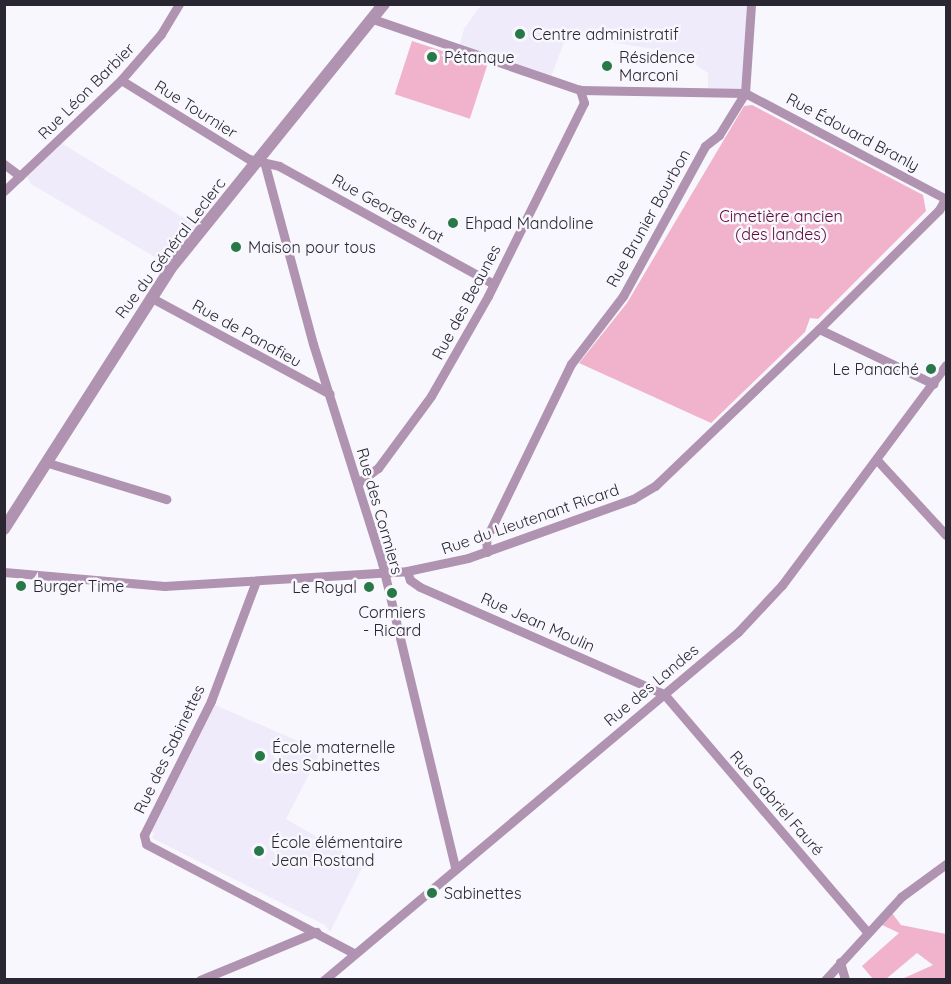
<!DOCTYPE html>
<meta charset="utf-8">
<style>
body{margin:0}
#map{position:relative;width:951px;height:984px;overflow:hidden;background:#f8f7fd;font-family:Quicksand,sans-serif}
div>[style]{position:absolute}
[style*='--x']{left:calc(var(--x)*1px);top:calc(var(--y)*1px);width:calc(var(--w)*1px);rotate:calc(var(--a)*1deg)}
.built>*{inset:0;background:#efebfa}
.green>*{inset:0;background:#f1b3cb;transform-origin:0 0}
.minor>*{height:9px;margin:-4.5px;padding:0 4.5px;transform-origin:4.5px;border-radius:4.5px;background:#b093b1}
.tertiary>*{height:12px;margin:-6px;padding:0 6px;transform-origin:6px;border-radius:6px;background:#b093b1}
.dots>*{width:16px;height:16px;translate:-50% -50%;box-sizing:border-box;border:3px solid #f8f7fd;border-radius:50%}
span{translate:-50% -50%;white-space:nowrap;text-align:center;line-height:1.15;-webkit-text-stroke:5px #f8f7fd;paint-order:stroke}
.poi-label{font-size:16px;color:#2a2732}
.left{translate:0 -50%;text-align:left}
.right{translate:-100% -50%;text-align:right}
.street-label{font-size:16px;color:#2a2732}
.park-label{font-size:16px;color:#5c0937}
.frame{position:absolute;inset:0;border:6px solid #2a2732;pointer-events:none}
</style>
<div id="map">
<div class="built">
<div style="clip-path:polygon(481px 5px,747px 5px,743px 90px,708px 88px,708px 73px,680px 54px,567px 34px,551px 77px,459px 46px,464px 29px)"></div>
<div style="clip-path:polygon(61px 143px,199px 227px,170px 266px,31px 184px,26px 175px)"></div>
<div style="clip-path:polygon(213px 704px,321px 751px,286px 819px,364px 864px,330px 932px,325px 925px,152px 838px,154px 833px,149px 830px)"></div>
</div>
<div class="green">
<div style="left:412px;top:41px;width:79px;height:56px;rotate:18deg"></div>
<div style="clip-path:polygon(752px 105px,923px 195px,926px 211px,818px 319px,810px 318px,805px 332px,711px 423px,579px 363px,627px 303px,744px 106px)"></div>
<div style="clip-path:polygon(892px 913px,901px 925px,946px 934px,946px 979px,902px 979px,933px 965px,917px 953px,886px 979px,873px 979px,862px 966px,899px 933px,880px 924px)"></div>
</div>
<div class="minor">
<div style="--x:121;--y:80;--w:150;--a:31.7"></div>
<div style="--x:249;--y:159;--w:31;--a:13"></div>
<div style="--x:279;--y:166;--w:245;--a:28.8"></div>
<div style="--x:580;--y:90;--w:165;--a:1"></div>
<div style="--x:745;--y:93;--w:227;--a:27.8"></div>
<div style="--x:4;--y:164;--w:20;--a:37"></div>
<div style="--x:265;--y:165;--w:185;--a:75"></div>
<div style="--x:313;--y:344;--w:230;--a:72.5"></div>
<div style="--x:382;--y:563;--w:314;--a:76.5"></div>
<div style="--x:4;--y:191;--w:161;--a:-43.5"></div>
<div style="--x:121;--y:80;--w:61;--a:-49"></div>
<div style="--x:161;--y:34;--w:35;--a:-59"></div>
<div style="--x:150;--y:297;--w:204;--a:28.3"></div>
<div style="--x:819;--y:329;--w:127;--a:25.6"></div>
<div style="--x:877;--y:460;--w:102;--a:47.4"></div>
<div style="--x:45;--y:462;--w:127;--a:17"></div>
<div style="--x:358;--y:483;--w:25;--a:-37"></div>
<div style="--x:378;--y:468;--w:89;--a:-53.6"></div>
<div style="--x:431;--y:396;--w:115;--a:-60.3"></div>
<div style="--x:488;--y:296;--w:216;--a:-63.6"></div>
<div style="--x:584;--y:103;--w:14;--a:-107"></div>
<div style="--x:580;--y:90;--w:219;--a:-161.1"></div>
<div style="--x:487;--y:552;--w:13;--a:-94"></div>
<div style="--x:486;--y:539;--w:195;--a:-64.1"></div>
<div style="--x:571;--y:364;--w:86;--a:-52.6"></div>
<div style="--x:623;--y:296;--w:171;--a:-61.3"></div>
<div style="--x:705;--y:146;--w:18;--a:-38"></div>
<div style="--x:719;--y:135;--w:49;--a:-58.2"></div>
<div style="--x:745;--y:93;--w:89;--a:-86.1"></div>
<div style="--x:407;--y:571;--w:9;--a:72"></div>
<div style="--x:410;--y:580;--w:12;--a:35"></div>
<div style="--x:420;--y:587;--w:266;--a:23.7"></div>
<div style="--x:664;--y:694;--w:313;--a:49.5"></div>
<div style="--x:4;--y:572;--w:161;--a:5"></div>
<div style="--x:164;--y:586;--w:243;--a:-3.5"></div>
<div style="--x:407;--y:571;--w:62;--a:-12"></div>
<div style="--x:468;--y:558;--w:175;--a:-19.7"></div>
<div style="--x:633;--y:499;--w:26;--a:-31"></div>
<div style="--x:655;--y:486;--w:227;--a:-43.8"></div>
<div style="--x:819;--y:329;--w:169;--a:-44.8"></div>
<div style="--x:939;--y:210;--w:13;--a:-61"></div>
<div style="--x:256;--y:581;--w:128;--a:110.6"></div>
<div style="--x:211;--y:701;--w:150;--a:116.6"></div>
<div style="--x:144;--y:835;--w:9;--a:77"></div>
<div style="--x:146;--y:844;--w:235;--a:27.7"></div>
<div style="--x:840;--y:962;--w:19;--a:74"></div>
<div style="--x:200;--y:980;--w:126;--a:-22.5"></div>
<div style="--x:324;--y:980;--w:541;--a:-40.05"></div>
<div style="--x:738;--y:632;--w:64;--a:-46.9"></div>
<div style="--x:782;--y:585;--w:274;--a:-53.3"></div>
<div style="--x:825;--y:980;--w:113;--a:-47.5"></div>
<div style="--x:901;--y:897;--w:56;--a:-36.3"></div>
</div>
<div class="tertiary">
<div style="--x:4;--y:529;--w:308;--a:-57.4"></div>
<div style="--x:170;--y:269;--w:341;--a:-51.1"></div>
</div>
<div class="dots">
<div style="left:520px;top:34px;background:#297848"></div>
<div style="left:432px;top:57px;background:#297848"></div>
<div style="left:607px;top:66px;background:#297848"></div>
<div style="left:453px;top:223px;background:#297848"></div>
<div style="left:236px;top:247px;background:#297848"></div>
<div style="left:931px;top:369px;background:#297848"></div>
<div style="left:21px;top:586px;background:#297848"></div>
<div style="left:369px;top:587px;background:#297848"></div>
<div style="left:392px;top:593px;background:#297848"></div>
<div style="left:260px;top:756px;background:#297848"></div>
<div style="left:259px;top:851px;background:#297848"></div>
<div style="left:432px;top:893px;background:#297848"></div>
</div>
<div class="poi-label">
<span class="left" style="left:532px;top:34px">Centre administratif</span>
<span class="left" style="left:444px;top:57px">Pétanque</span>
<span class="left" style="left:619px;top:66px">Résidence<br>Marconi</span>
<span class="left" style="left:465px;top:223px">Ehpad Mandoline</span>
<span class="left" style="left:248px;top:247px">Maison pour tous</span>
<span class="right" style="left:919px;top:369px">Le Panaché</span>
<span class="left" style="left:33px;top:586px">Burger Time</span>
<span class="right" style="left:357px;top:587px">Le Royal</span>
<span style="left:392px;top:621px">Cormiers<br>- Ricard</span>
<span class="left" style="left:272px;top:756px">École maternelle<br>des Sabinettes</span>
<span class="left" style="left:271px;top:851px">École élémentaire<br>Jean Rostand</span>
<span class="left" style="left:444px;top:893px">Sabinettes</span>
</div>
<div class="street-label">
<span style="left:86px;top:91px;rotate:-45deg">Rue Léon Barbier</span>
<span style="left:196px;top:109px;rotate:32deg">Rue Tournier</span>
<span style="left:853px;top:132px;rotate:28deg">Rue Édouard Branly</span>
<span style="left:388px;top:208px;rotate:29deg">Rue Georges Irat</span>
<span style="left:648px;top:218px;rotate:-61deg">Rue Brunier Bourbon</span>
<span style="left:170px;top:248px;rotate:-53deg">Rue du Général Leclerc</span>
<span style="left:466px;top:302px;rotate:-62deg">Rue des Beaunes</span>
<span style="left:247px;top:333px;rotate:29deg">Rue de Panafieu</span>
<span style="left:380px;top:511px;rotate:74deg">Rue des Cormiers</span>
<span style="left:530px;top:519px;rotate:-19deg">Rue du Lieutenant Ricard</span>
<span style="left:538px;top:622px;rotate:24deg">Rue Jean Moulin</span>
<span style="left:651px;top:685px;rotate:-40deg">Rue des Landes</span>
<span style="left:169px;top:749px;rotate:-64deg">Rue des Sabinettes</span>
<span style="left:777px;top:803px;rotate:49deg">Rue Gabriel Fauré</span>
</div>
<div class="park-label">
<span style="left:781px;top:225px">Cimetière ancien<br>(des landes)</span>
</div>
<div class="frame"></div>
</div>
